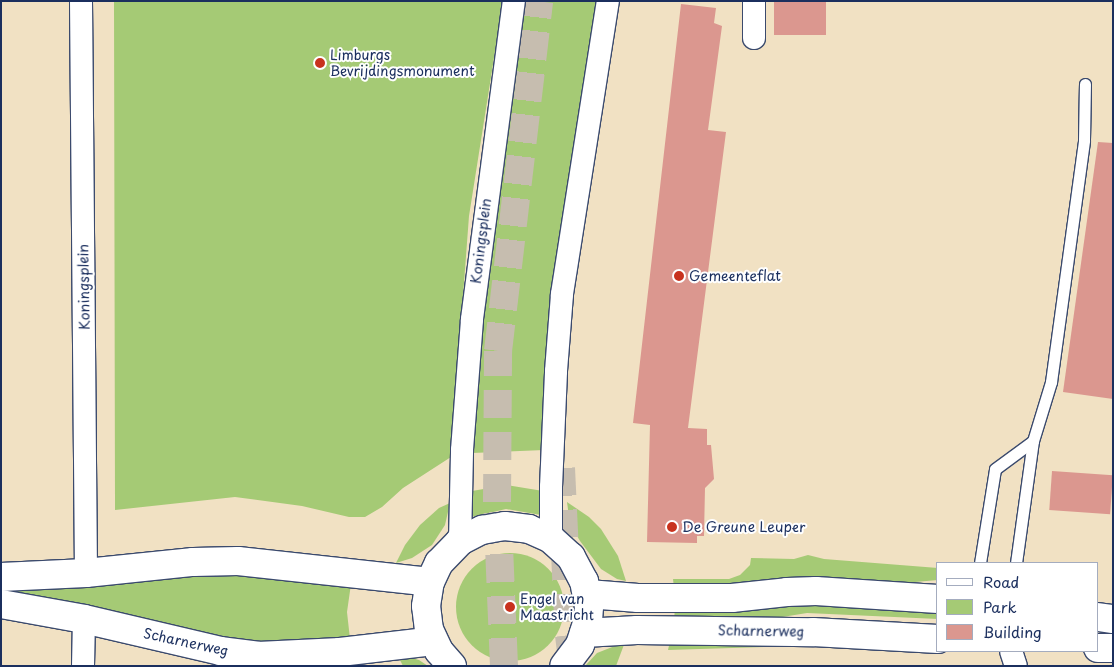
<!DOCTYPE html>
<style>
body{margin:0}
#map{position:relative;width:1114px;height:667px;overflow:hidden;background:#f1e1c3;font-family:"Playpen Sans",sans-serif}
div>[style]{position:absolute}
[style*='--x']{left:calc(var(--x)*1px);top:calc(var(--y)*1px);width:calc(var(--w)*1px);rotate:calc(var(--a)*1deg)}
.green>*{inset:0;background:#a5ca75}
.round{border-radius:50%}
.building>*{inset:0;background:#db978f;transform-origin:0 0}
.highway-tunnel>*{height:28px;margin-top:-14px;transform-origin:0;background:repeating-linear-gradient(90deg,#c6bdaf 0 28px,transparent 0 42px)}
.roads{filter:drop-shadow(1px 0 #3b4a6d) drop-shadow(-1px 0 #3b4a6d) drop-shadow(0 1px #3b4a6d) drop-shadow(0 -1px #3b4a6d)}
.lane>*{height:11px;margin:-5.5px;padding:0 5.5px;transform-origin:5.5px;border-radius:5.5px;background:#fff}
.street>*{height:22px;margin:-11px;padding:0 11px;transform-origin:11px;border-radius:11px;background:#fff}
.secondary>*{height:28px;margin:-14px;padding:0 14px;transform-origin:14px;border-radius:14px;background:#fff}
.dots>*{width:14px;height:14px;translate:-50% -50%;box-sizing:border-box;border:2px solid #fff;border-radius:50%}
span{translate:-50% -50%;white-space:nowrap;text-align:center;line-height:1.15;-webkit-text-stroke:4px #fff;paint-order:stroke}
.poi-label{font-size:14px;color:#1b2f5e}
.left{translate:0 -50%;text-align:left}
.street-label{font-size:14px;color:#1b2f5e}
.frame{position:absolute;inset:0;border:2px solid #1b2f5e;pointer-events:none}
.legend{position:absolute;left:936px;top:562px;width:162px;height:90px;box-sizing:border-box;background:#fff;border:1px solid #a4acbf;margin:0;padding:6px 9px;list-style:none;font-size:15px;color:#1b2f5e}
.legend li{display:flex;align-items:center;gap:10px;height:25px}
.legend b{width:25px;border:1px solid #a4acbf}
</style>
<div id="map">
<div class="green">
<div style="clip-path:polygon(114px 1px,503px 1px,469px 216px,451px 457px,403px 488px,382px 507px,365px 517px,349px 517px,302px 506px,235px 497px,115px 510px)"></div>
<div style="clip-path:polygon(523px 1px,598px 1px,544px 450px,472px 453px,478px 328px)"></div>
<div style="clip-path:polygon(507px 485px,543px 491px,541px 515px,506px 509px,471px 517px,472px 491px)"></div>
<div style="clip-path:polygon(567px 502px,589px 517px,601px 529px,618px 556px,626px 581px,617px 579px,601px 569px,580px 541px,570px 524px)"></div>
<div style="clip-path:polygon(450px 503px,445px 525px,432px 545px,412px 558px,396px 563px,405px 545px,420px 525px,439px 508px)"></div>
<div class="round" style="left:456px;top:553px;width:108px;height:108px"></div>
<div style="clip-path:polygon(808px 555px,824px 559px,938px 568px,938px 580px,892px 584px,674px 588px,673px 579px,729px 579px,740px 575px,750px 565px,751px 558px,794px 559px)"></div>
<div style="clip-path:polygon(231px 572px,351px 584px,347px 612px,350px 639px,258px 643px,1px 593px,1px 587px)"></div>
<div style="clip-path:polygon(776px 600px,938px 609px,938px 619px,807px 613px,758px 621px,674px 621px,675px 607px)"></div>
<div style="clip-path:polygon(671px 637px,767px 639px,766px 647px,668px 650px)"></div>
<div style="clip-path:polygon(625px 642px,616px 666px,585px 666px,597px 653px)"></div>
<div style="clip-path:polygon(397px 654px,419px 660px,428px 666px,403px 666px)"></div>
</div>
<div class="building">
<div style="left:774px;top:1px;width:52px;height:34px"></div>
<div style="clip-path:polygon(681px 4px,716px 8px,714px 23px,722px 26px,708px 130px,726px 132px,688px 428px,707px 429px,707px 445px,711px 445px,714px 479px,705px 488px,704px 536px,697px 536px,697px 543px,647px 542px,650px 425px,633px 423px)"></div>
<div style="clip-path:polygon(1098px 142px,1113px 143px,1113px 399px,1063px 392px)"></div>
<div style="left:1052px;top:471px;width:61px;height:39px;rotate:4deg"></div>
</div>
<div class="highway-tunnel">
<div style="--x:561;--y:468;--w:167;--a:87.3"></div>
<div style="--x:569;--y:635;--w:31;--a:83"></div>
<div style="--x:504;--y:666;--w:164;--a:-92.4"></div>
<div style="--x:497;--y:502;--w:151;--a:-89.6"></div>
<div style="--x:498;--y:351;--w:352;--a:-83.3"></div>
</div>
<div class="roads">
<div class="lane">
<div style="--x:980;--y:563;--w:95;--a:-80.9"></div>
<div style="--x:995;--y:469;--w:47;--a:-36.4"></div>
<div style="--x:1016;--y:563;--w:123;--a:-82.1"></div>
<div style="--x:1033;--y:441;--w:62;--a:-73"></div>
<div style="--x:1051;--y:382;--w:244;--a:-82.2"></div>
<div style="--x:1084;--y:140;--w:56;--a:-89"></div>
</div>
<div class="street">
<div style="--x:81;--y:1;--w:572;--a:89.5"></div>
<div style="--x:754;--y:38;--w:37;--a:-90"></div>
<div style="--x:551;--y:539;--w:52;--a:-90"></div>
<div style="--x:551;--y:487;--w:116;--a:-87.5"></div>
<div style="--x:556;--y:371;--w:77;--a:-85.5"></div>
<div style="--x:562;--y:294;--w:297;--a:-81.1"></div>
<div style="--x:460;--y:541;--w:91;--a:-88.7"></div>
<div style="--x:462;--y:450;--w:131;--a:-85.6"></div>
<div style="--x:472;--y:319;--w:321;--a:-82.5"></div>
<div style="--x:1011;--y:651;--w:16;--a:72"></div>
<div style="--x:83;--y:666;--w:47;--a:-88.8"></div>
</div>
<div class="secondary">
<div style="--x:1;--y:577;--w:85;--a:-2.7"></div>
<div style="--x:86;--y:573;--w:108;--a:-5.9"></div>
<div style="--x:193;--y:562;--w:45;--a:-1.3"></div>
<div style="--x:238;--y:561;--w:193;--a:6.2"></div>
<div style="--x:588;--y:594;--w:50;--a:4.6"></div>
<div style="--x:638;--y:598;--w:94;--a:0"></div>
<div style="--x:732;--y:598;--w:55;--a:-6.2"></div>
<div style="--x:787;--y:592;--w:29;--a:-2"></div>
<div style="--x:816;--y:591;--w:122;--a:3.8"></div>
<div style="--x:1;--y:604;--w:84;--a:10.2"></div>
<div style="--x:84;--y:619;--w:140;--a:13.2"></div>
<div style="--x:220;--y:651;--w:38;--a:7"></div>
<div style="--x:258;--y:656;--w:82;--a:-2.8"></div>
<div style="--x:340;--y:652;--w:94;--a:-6.7"></div>
<div style="--x:1098;--y:617;--w:15;--a:8"></div>
<div style="--x:584;--y:633;--w:53;--a:-3.2"></div>
<div style="--x:637;--y:630;--w:176;--a:0.7"></div>
<div style="--x:813;--y:632;--w:125;--a:3.2"></div>
<div style="--x:1098;--y:648;--w:15;--a:0"></div>
<div style="--x:452;--y:666;--w:20;--a:-131"></div>
<div style="--x:439;--y:651;--w:23;--a:-115"></div>
<div style="--x:429;--y:630;--w:24;--a:-97"></div>
<div style="--x:426;--y:606;--w:24;--a:-81"></div>
<div style="--x:430;--y:582;--w:21;--a:-65"></div>
<div style="--x:439;--y:563;--w:30;--a:-46"></div>
<div style="--x:460;--y:541;--w:25;--a:-27"></div>
<div style="--x:482;--y:530;--w:23;--a:-10"></div>
<div style="--x:505;--y:526;--w:24;--a:7"></div>
<div style="--x:529;--y:529;--w:24;--a:24"></div>
<div style="--x:551;--y:539;--w:27;--a:42"></div>
<div style="--x:571;--y:557;--w:27;--a:62"></div>
<div style="--x:584;--y:581;--w:26;--a:79"></div>
<div style="--x:589;--y:607;--w:13;--a:94"></div>
<div style="--x:588;--y:620;--w:26;--a:108"></div>
<div style="--x:580;--y:645;--w:26;--a:127"></div>
</div>
</div>
<div class="dots">
<div style="left:320px;top:63px;background:#c8321e"></div>
<div style="left:679px;top:276px;background:#c8321e"></div>
<div style="left:672px;top:527px;background:#c8321e"></div>
<div style="left:510px;top:607px;background:#c8321e"></div>
</div>
<div class="poi-label">
<span class="left" style="left:330px;top:63px">Limburgs<br>Bevrijdingsmonument</span>
<span class="left" style="left:689px;top:276px">Gemeenteflat</span>
<span class="left" style="left:682px;top:527px">De Greune Leuper</span>
<span class="left" style="left:520px;top:607px">Engel van<br>Maastricht</span>
</div>
<div class="street-label">
<span style="left:481px;top:241px;rotate:-83deg">Koningsplein</span>
<span style="left:84px;top:287px;rotate:-91deg">Koningsplein</span>
<span style="left:761px;top:631px;rotate:1deg">Scharnerweg</span>
<span style="left:186px;top:642px;rotate:12deg">Scharnerweg</span>
</div>
<div class="frame"></div>
<ul class="legend">
<li><b style="height:6px;background:#fff"></b>Road</li>
<li><b style="height:14px;background:#a5ca75"></b>Park</li>
<li><b style="height:14px;background:#db978f"></b>Building</li>
</ul>
</div>
